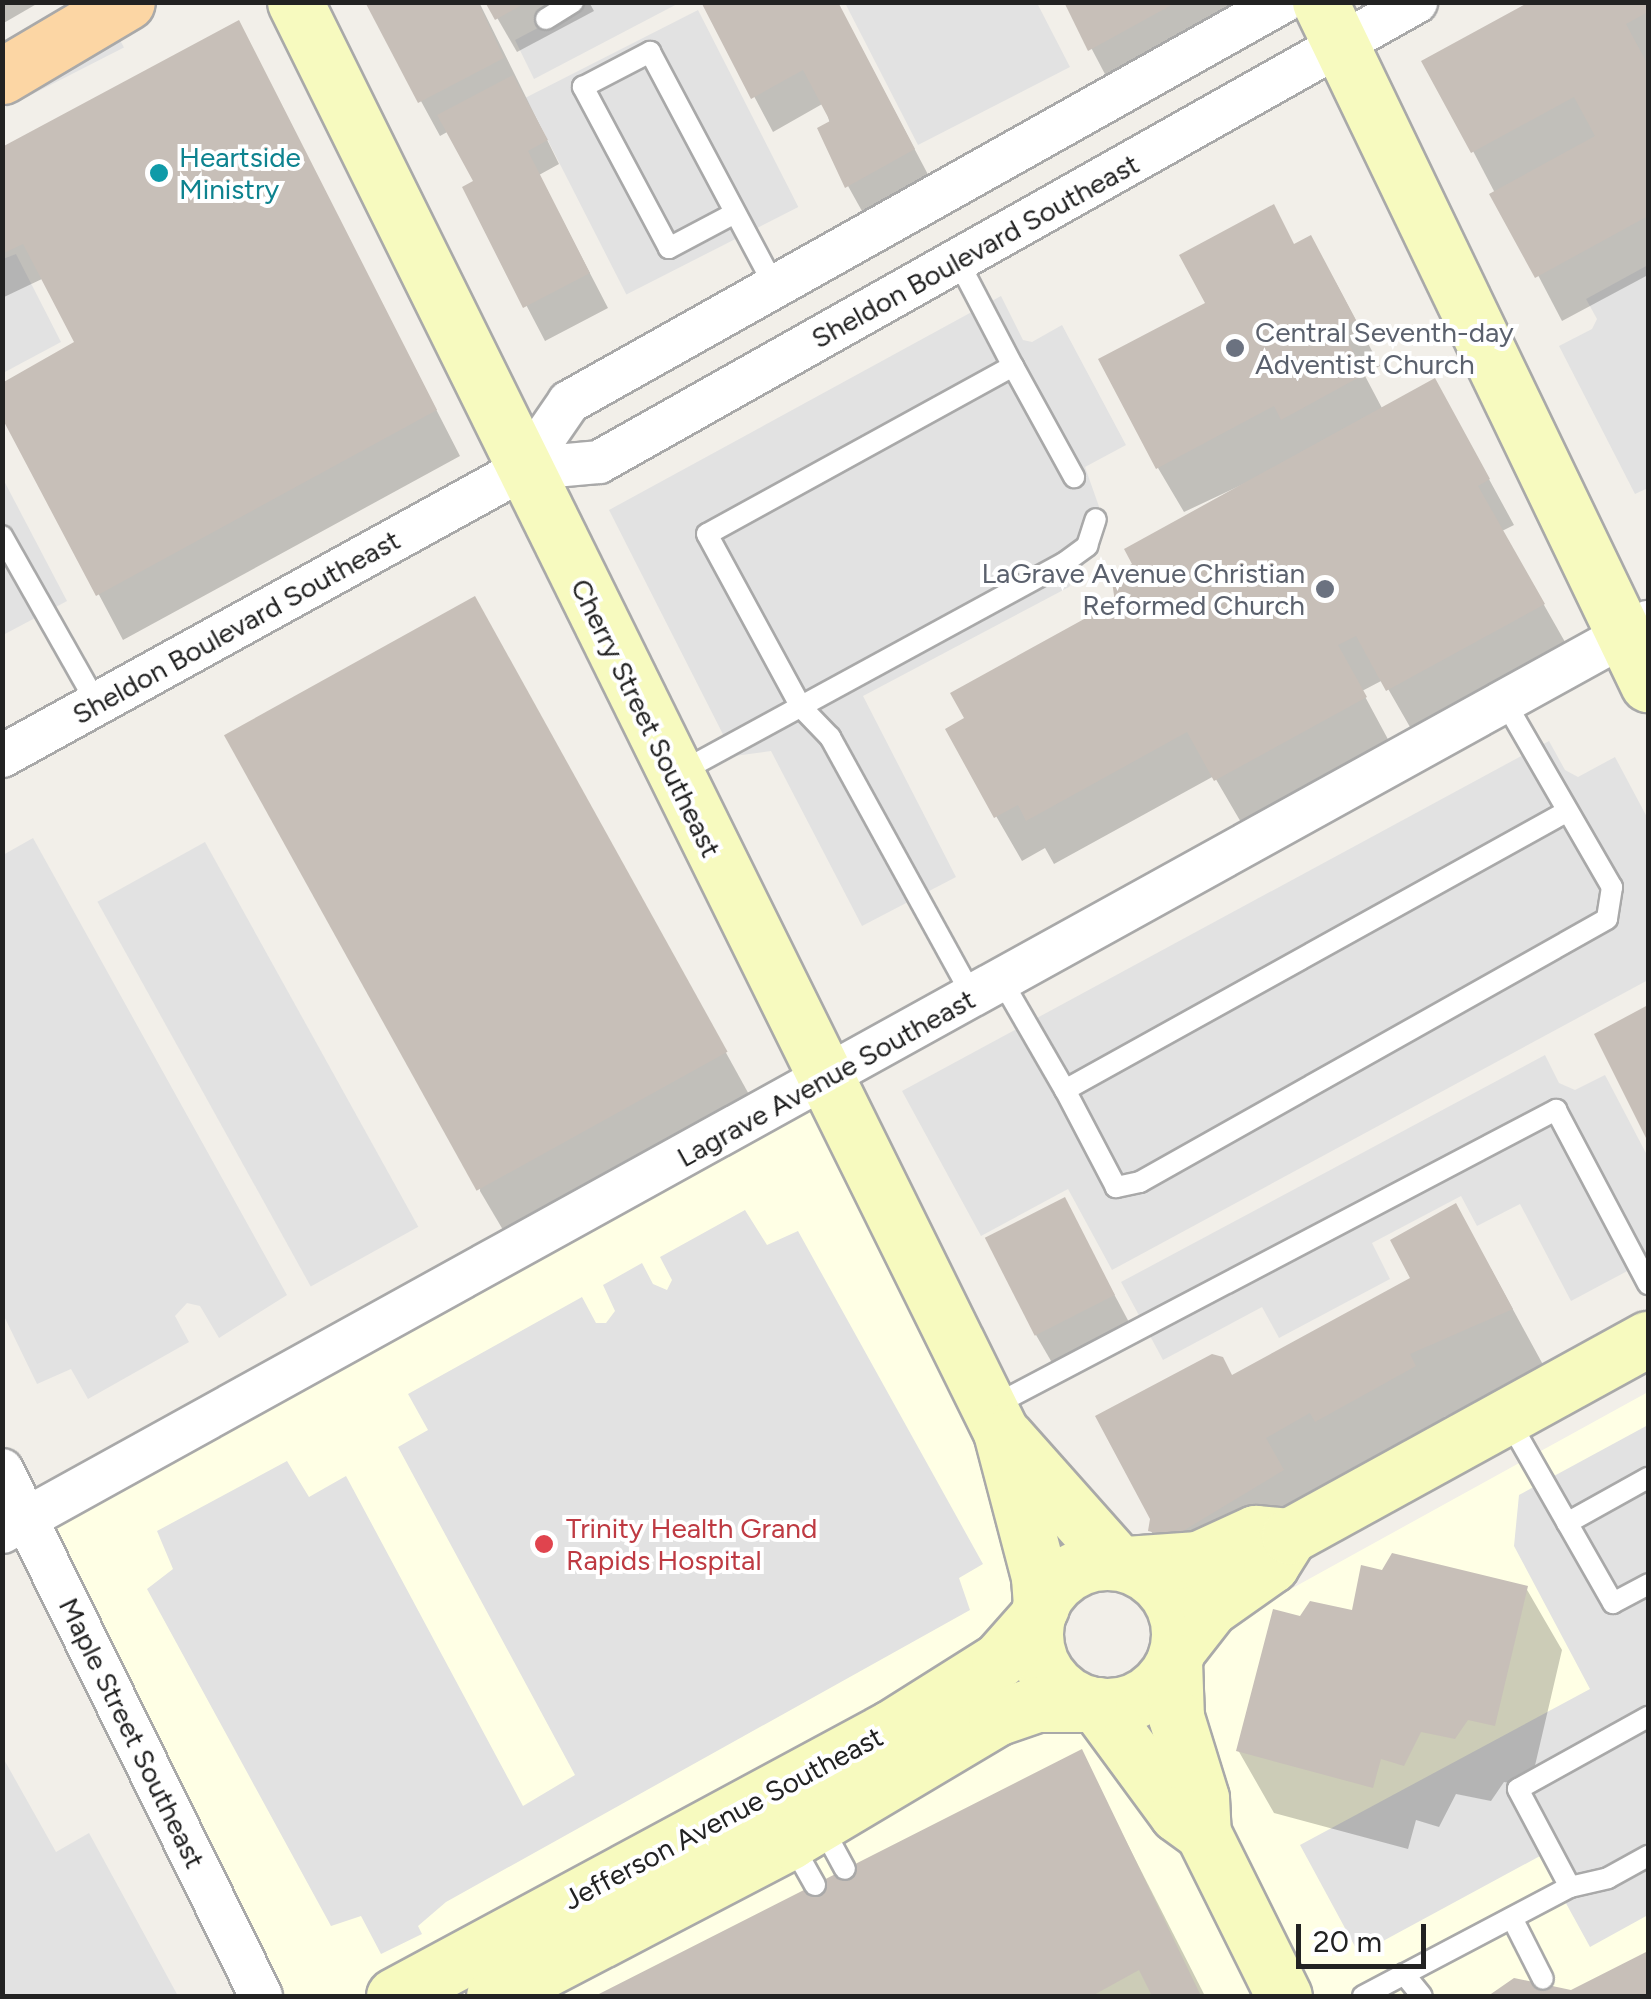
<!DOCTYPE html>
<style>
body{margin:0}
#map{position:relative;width:1651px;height:1999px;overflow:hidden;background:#f2efe9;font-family:Figtree,sans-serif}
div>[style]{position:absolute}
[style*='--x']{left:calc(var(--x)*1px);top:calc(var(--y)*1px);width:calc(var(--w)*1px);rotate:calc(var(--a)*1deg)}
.education>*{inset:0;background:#ffffe5}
.parking>*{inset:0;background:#e2e2e2;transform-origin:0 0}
.shadow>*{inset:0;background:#0003}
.building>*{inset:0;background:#c7bfb8;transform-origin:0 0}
.roads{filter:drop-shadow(2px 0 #a9a9a9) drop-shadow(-2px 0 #a9a9a9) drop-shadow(0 2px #a9a9a9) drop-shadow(0 -2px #a9a9a9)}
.lane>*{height:20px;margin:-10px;padding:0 10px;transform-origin:10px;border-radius:10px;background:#fff}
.street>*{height:42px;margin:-21px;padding:0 21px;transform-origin:21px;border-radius:21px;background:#fff}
.secondary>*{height:55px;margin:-27.5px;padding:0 27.5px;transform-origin:27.5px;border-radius:27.5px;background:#f7fabf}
.secondary>.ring{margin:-27.5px;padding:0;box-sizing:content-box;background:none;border:55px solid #f7fabf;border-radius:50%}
.primary>*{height:55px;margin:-27.5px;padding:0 27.5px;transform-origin:27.5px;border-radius:27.5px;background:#fcd6a4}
.dots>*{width:28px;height:28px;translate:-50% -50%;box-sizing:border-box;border:5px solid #fff;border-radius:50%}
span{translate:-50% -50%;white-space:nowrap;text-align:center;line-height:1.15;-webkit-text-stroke:8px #fff;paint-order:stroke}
.culture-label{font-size:28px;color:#0d838f}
.left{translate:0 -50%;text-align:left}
.street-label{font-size:28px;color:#222}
.worship-label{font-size:28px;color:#5b616d}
.right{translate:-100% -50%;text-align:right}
.health-label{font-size:28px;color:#be3a42}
.frame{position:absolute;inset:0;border:5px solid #222;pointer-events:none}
.scale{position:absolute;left:1296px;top:1924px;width:130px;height:45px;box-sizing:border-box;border:5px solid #222;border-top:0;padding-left:12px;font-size:30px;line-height:35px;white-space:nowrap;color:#222;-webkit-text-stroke:8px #fff;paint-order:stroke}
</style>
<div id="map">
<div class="education">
<div style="clip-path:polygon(824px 1080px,1071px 1586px,1047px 1638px,1056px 1665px,1102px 1693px,1648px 1392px,1648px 1996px,260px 1996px,26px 1518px)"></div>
</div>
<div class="parking">
<div style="clip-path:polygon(585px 3px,679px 3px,534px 79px,515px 40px)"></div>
<div style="clip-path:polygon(845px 3px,1037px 3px,1070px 67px,918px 145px)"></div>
<div style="left:698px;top:10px;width:221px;height:193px;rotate:63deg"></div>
<div style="left:118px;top:36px;width:13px;height:132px;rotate:63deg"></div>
<div style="clip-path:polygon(16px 254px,61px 342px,3px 373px,3px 259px)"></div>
<div style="clip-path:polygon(1648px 265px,1648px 488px,1635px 494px,1559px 346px,1592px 329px,1597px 319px,1586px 299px)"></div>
<div style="clip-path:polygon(1001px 296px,1023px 340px,1032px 342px,1062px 325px,1126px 445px,1085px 467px,1102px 515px,1099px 541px,1069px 587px,863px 696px,956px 877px,862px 926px,771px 751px,734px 756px,609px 510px)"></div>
<div style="clip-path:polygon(2px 477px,67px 601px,3px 635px,2px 635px)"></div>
<div style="clip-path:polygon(1549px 741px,1565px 770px,1578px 777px,1615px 757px,1648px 819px,1648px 980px,1112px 1270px,1068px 1189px,981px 1236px,902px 1091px)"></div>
<div style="clip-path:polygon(33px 838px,287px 1295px,219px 1338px,200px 1306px,187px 1303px,175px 1316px,189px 1342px,88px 1399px,71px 1369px,37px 1384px,3px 1314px,3px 855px)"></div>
<div style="left:205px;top:842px;width:440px;height:123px;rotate:61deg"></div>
<div style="clip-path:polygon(1545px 1055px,1559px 1083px,1575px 1090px,1605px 1075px,1648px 1157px,1648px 1260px,1571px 1301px,1520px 1204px,1477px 1226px,1461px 1196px,1372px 1243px,1390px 1279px,1279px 1338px,1262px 1307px,1163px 1360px,1121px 1282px)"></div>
<div style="clip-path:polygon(745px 1210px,767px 1245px,798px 1231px,983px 1564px,959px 1578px,970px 1610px,446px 1902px,418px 1926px,422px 1934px,381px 1954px,361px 1916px,331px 1926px,147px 1589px,173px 1569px,157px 1531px,287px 1461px,309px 1497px,346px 1476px,523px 1806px,575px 1775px,398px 1447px,428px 1430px,408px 1394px,582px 1297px,596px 1323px,606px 1323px,615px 1311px,603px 1285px,642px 1263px,653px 1284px,667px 1290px,672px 1280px,660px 1257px)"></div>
<div style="clip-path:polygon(1648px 1425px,1648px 1915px,1590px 1947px,1540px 1856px,1359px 1954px,1300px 1845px,1590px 1689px,1514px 1546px,1519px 1495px)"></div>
<div style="clip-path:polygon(2px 1756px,56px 1852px,89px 1833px,178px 1996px,3px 1996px)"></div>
</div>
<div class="shadow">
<div style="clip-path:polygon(2px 2px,40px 2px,2px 24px)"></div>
<div style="clip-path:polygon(367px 2px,479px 2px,559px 164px,539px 175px,608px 308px,545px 341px,465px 188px,476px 182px,449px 131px,440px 136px)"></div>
<div style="clip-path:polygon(488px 2px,589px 2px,594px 11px,517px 52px)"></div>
<div style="clip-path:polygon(704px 2px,837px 2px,933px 184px,867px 220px,848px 186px,824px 103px,773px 132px)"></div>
<div style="clip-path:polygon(1067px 2px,1250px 2px,1116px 95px)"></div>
<div style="clip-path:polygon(1533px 2px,1648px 2px,1648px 275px,1562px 321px,1473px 151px)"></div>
<div style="clip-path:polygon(238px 23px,460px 456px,123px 640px,2px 412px,77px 343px,44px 278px,2px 298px,2px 150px)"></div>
<div style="clip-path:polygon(1295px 246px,1336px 283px,1380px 366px,1364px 374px,1383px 410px,1460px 426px,1514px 525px,1502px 531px,1569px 649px,1414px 734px,1383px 680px,1362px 691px,1390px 743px,1242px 824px,1214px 776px,1054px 864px,1045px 848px,1022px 861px,996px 816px,1118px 603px,1269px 472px,1184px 512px,1158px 468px,1208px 304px)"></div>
<div style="clip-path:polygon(500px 644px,751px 1098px,506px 1235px,480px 1191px)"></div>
<div style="clip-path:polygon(1648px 1008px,1648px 1137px,1597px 1035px)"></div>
<div style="clip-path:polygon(1064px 1200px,1139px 1341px,1062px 1380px,1036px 1335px)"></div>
<div style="clip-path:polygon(1491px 1269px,1547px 1372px,1444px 1417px,1450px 1429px,1210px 1598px,1187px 1593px,1151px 1531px,1232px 1378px)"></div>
<div style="clip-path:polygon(1526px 1588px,1562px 1650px,1530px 1787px,1504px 1782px,1491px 1801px,1456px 1794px,1439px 1827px,1416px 1820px,1408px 1849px,1274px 1813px,1238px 1750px,1301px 1618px)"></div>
<div style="clip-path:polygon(1081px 1753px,1205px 1996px,600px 1996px)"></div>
<div style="clip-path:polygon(1648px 1953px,1648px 1996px,1491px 1996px,1514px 1981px,1571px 1993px)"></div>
</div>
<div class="building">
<div style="clip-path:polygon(365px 2px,478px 2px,504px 58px,418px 103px)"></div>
<div style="clip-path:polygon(485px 2px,527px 2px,495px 20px)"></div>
<div style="clip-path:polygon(701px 2px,838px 2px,915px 149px,845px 188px,817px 128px,830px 121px,803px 70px,751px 99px)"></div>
<div style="clip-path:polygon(1064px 2px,1177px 2px,1088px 51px)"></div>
<div style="clip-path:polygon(1529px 2px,1648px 2px,1648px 12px,1626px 24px,1648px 65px,1648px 216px,1535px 278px,1489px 194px,1595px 136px,1574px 97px,1471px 153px,1421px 61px)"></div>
<div style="clip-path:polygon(239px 20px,437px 410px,96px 596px,2px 418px,2px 383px,74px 342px,23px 244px,2px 254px,2px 147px)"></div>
<div style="clip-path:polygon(513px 75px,548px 140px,528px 151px,590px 273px,523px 308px,462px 187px,473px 181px,437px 115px)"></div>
<div style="clip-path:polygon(1274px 204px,1294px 244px,1311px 235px,1356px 320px,1341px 329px,1365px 374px,1281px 420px,1274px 406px,1156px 469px,1098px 359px,1205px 303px,1179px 255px)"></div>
<div style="clip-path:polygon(1435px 378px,1490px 479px,1478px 486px,1545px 604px,1386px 691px,1356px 636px,1338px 645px,1367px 697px,1214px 781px,1187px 732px,1026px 821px,1018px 805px,994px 818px,945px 729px,964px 718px,950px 693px,1115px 602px,1111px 575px,1132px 564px,1124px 549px)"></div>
<div style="left:475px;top:596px;width:521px;height:287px;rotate:61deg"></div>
<div style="clip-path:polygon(1648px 1005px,1648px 1142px,1594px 1034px)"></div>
<div style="left:1065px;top:1197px;width:110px;height:90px;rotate:63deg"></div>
<div style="clip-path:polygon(1456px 1203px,1513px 1309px,1410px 1354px,1416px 1366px,1315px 1422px,1310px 1413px,1266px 1438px,1284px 1470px,1173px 1537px,1148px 1531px,1150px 1519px,1095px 1416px,1212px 1354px,1223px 1357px,1232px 1375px,1410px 1278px,1390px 1240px)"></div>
<div style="clip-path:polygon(1392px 1553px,1528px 1586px,1495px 1726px,1468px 1720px,1455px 1739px,1421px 1732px,1404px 1766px,1381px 1759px,1373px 1788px,1236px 1751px,1273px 1609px,1300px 1616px,1310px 1601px,1352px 1610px,1361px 1565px,1382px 1570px)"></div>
<div style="clip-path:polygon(1082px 1749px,1201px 1996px,1152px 1996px,1139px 1970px,1092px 1996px,595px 1996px)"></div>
<div style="clip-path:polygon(1648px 1951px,1648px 1996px,1488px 1996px,1514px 1978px,1571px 1990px)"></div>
</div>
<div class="roads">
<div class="lane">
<div style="--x:546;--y:19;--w:32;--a:-32"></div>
<div style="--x:735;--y:213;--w:75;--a:152.1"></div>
<div style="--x:669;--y:248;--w:183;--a:-118.1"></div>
<div style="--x:583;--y:87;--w:76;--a:-27.6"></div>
<div style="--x:650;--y:52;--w:266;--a:62"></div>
<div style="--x:958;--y:261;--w:119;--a:62.4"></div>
<div style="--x:1013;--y:366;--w:349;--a:151.2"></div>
<div style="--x:707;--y:534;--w:197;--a:61.5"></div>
<div style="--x:801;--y:707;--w:42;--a:46"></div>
<div style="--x:830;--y:737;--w:297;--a:61.2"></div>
<div style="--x:1013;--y:366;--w:127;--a:61.2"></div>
<div style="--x:2;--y:536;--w:193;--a:60.5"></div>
<div style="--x:1505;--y:702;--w:214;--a:60"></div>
<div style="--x:1612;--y:887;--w:32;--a:99"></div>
<div style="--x:1607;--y:919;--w:536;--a:150.61"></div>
<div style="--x:1140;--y:1182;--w:25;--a:168"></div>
<div style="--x:1116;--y:1187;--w:110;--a:-117.7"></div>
<div style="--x:1065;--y:1090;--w:573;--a:-29.03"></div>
<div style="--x:677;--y:774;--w:441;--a:-28.6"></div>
<div style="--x:1064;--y:563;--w:29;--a:-36"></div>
<div style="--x:1087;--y:546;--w:28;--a:-72"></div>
<div style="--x:1002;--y:981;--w:126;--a:60"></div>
<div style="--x:989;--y:1408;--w:641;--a:-27.73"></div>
<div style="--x:1556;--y:1110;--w:197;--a:62.1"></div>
<div style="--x:1508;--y:1419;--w:212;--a:60.3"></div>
<div style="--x:1613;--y:1603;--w:40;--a:-28"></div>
<div style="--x:1567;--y:1523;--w:93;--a:-29.1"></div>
<div style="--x:820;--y:1823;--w:52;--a:61.5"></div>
<div style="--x:792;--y:1844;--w:47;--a:60.7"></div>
<div style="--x:1570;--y:1887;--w:39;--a:-13"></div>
<div style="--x:1608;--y:1878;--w:46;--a:-28.8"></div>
<div style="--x:1512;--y:1918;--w:68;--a:63.1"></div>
<div style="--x:1404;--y:1974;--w:28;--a:51"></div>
<div style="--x:1363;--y:1996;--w:234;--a:-27.8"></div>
<div style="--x:1570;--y:1887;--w:111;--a:-118"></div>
<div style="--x:1518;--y:1789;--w:149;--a:-29"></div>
</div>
<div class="street">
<div style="--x:523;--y:469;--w:81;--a:-55.5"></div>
<div style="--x:569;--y:402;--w:818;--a:-29.29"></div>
<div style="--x:2;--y:756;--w:595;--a:-28.85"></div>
<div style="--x:523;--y:469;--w:76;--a:-5.3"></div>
<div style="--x:599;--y:462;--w:938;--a:-29.38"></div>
<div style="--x:2;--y:1470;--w:586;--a:63.78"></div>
<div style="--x:2;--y:1532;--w:1881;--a:-28.94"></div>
</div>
<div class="secondary">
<div style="--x:295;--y:2;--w:1595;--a:63.72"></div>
<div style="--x:1001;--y:1432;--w:150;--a:75.3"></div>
<div style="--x:1039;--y:1577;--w:30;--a:86"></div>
<div style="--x:1320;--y:2;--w:757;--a:64.32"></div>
<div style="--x:1006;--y:1437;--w:167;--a:48.4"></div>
<div class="ring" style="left:1035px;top:1562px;width:89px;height:89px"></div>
<div style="--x:1126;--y:1564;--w:72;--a:-4"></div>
<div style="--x:1198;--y:1559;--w:63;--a:-24.5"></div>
<div style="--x:1255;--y:1533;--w:34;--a:5"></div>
<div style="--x:1178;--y:1649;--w:52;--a:-52"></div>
<div style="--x:1210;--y:1608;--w:75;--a:-35.2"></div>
<div style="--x:1271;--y:1565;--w:34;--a:-58"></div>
<div style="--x:1289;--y:1536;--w:409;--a:-28.8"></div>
<div style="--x:1174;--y:1661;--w:56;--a:88"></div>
<div style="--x:1176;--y:1717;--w:85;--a:72.8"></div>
<div style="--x:1201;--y:1798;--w:35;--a:87"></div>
<div style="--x:1203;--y:1833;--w:182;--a:63.6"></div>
<div style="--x:1097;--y:1705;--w:135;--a:53.7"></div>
<div style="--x:1177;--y:1814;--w:26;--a:36"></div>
<div style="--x:394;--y:1996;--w:565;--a:-28.34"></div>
<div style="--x:891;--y:1728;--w:128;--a:-32.2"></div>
<div style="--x:999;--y:1660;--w:57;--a:-48.5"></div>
<div style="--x:494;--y:1996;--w:334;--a:-27.6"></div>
<div style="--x:790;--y:1841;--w:240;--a:-30.8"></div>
<div style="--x:996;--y:1718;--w:43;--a:-18.9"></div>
<div style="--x:1037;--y:1704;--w:52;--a:0"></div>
</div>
<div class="primary">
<div style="--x:2;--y:76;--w:145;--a:-30.6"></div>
</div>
</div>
<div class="dots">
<div style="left:159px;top:173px;background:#0f9aa8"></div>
<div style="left:1235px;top:348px;background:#6b7280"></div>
<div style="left:1325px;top:589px;background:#6b7280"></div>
<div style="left:544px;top:1544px;background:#e0444e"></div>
</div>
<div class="culture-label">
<span class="left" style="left:179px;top:173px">Heartside<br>Ministry</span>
</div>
<div class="street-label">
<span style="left:975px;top:251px;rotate:-29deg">Sheldon Boulevard Southeast</span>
<span style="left:236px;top:627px;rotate:-29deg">Sheldon Boulevard Southeast</span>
<span style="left:646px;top:718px;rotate:64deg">Cherry Street Southeast</span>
<span style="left:826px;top:1078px;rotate:-29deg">Lagrave Avenue Southeast</span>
<span style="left:132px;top:1733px;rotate:64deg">Maple Street Southeast</span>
<span style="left:723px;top:1818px;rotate:-28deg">Jefferson Avenue Southeast</span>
</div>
<div class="worship-label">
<span class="left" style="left:1255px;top:348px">Central Seventh-day<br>Adventist Church</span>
<span class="right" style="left:1305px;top:589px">LaGrave Avenue Christian<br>Reformed Church</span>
</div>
<div class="health-label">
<span class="left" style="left:566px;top:1544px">Trinity Health Grand<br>Rapids Hospital</span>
</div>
<div class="frame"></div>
<div class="scale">20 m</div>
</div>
